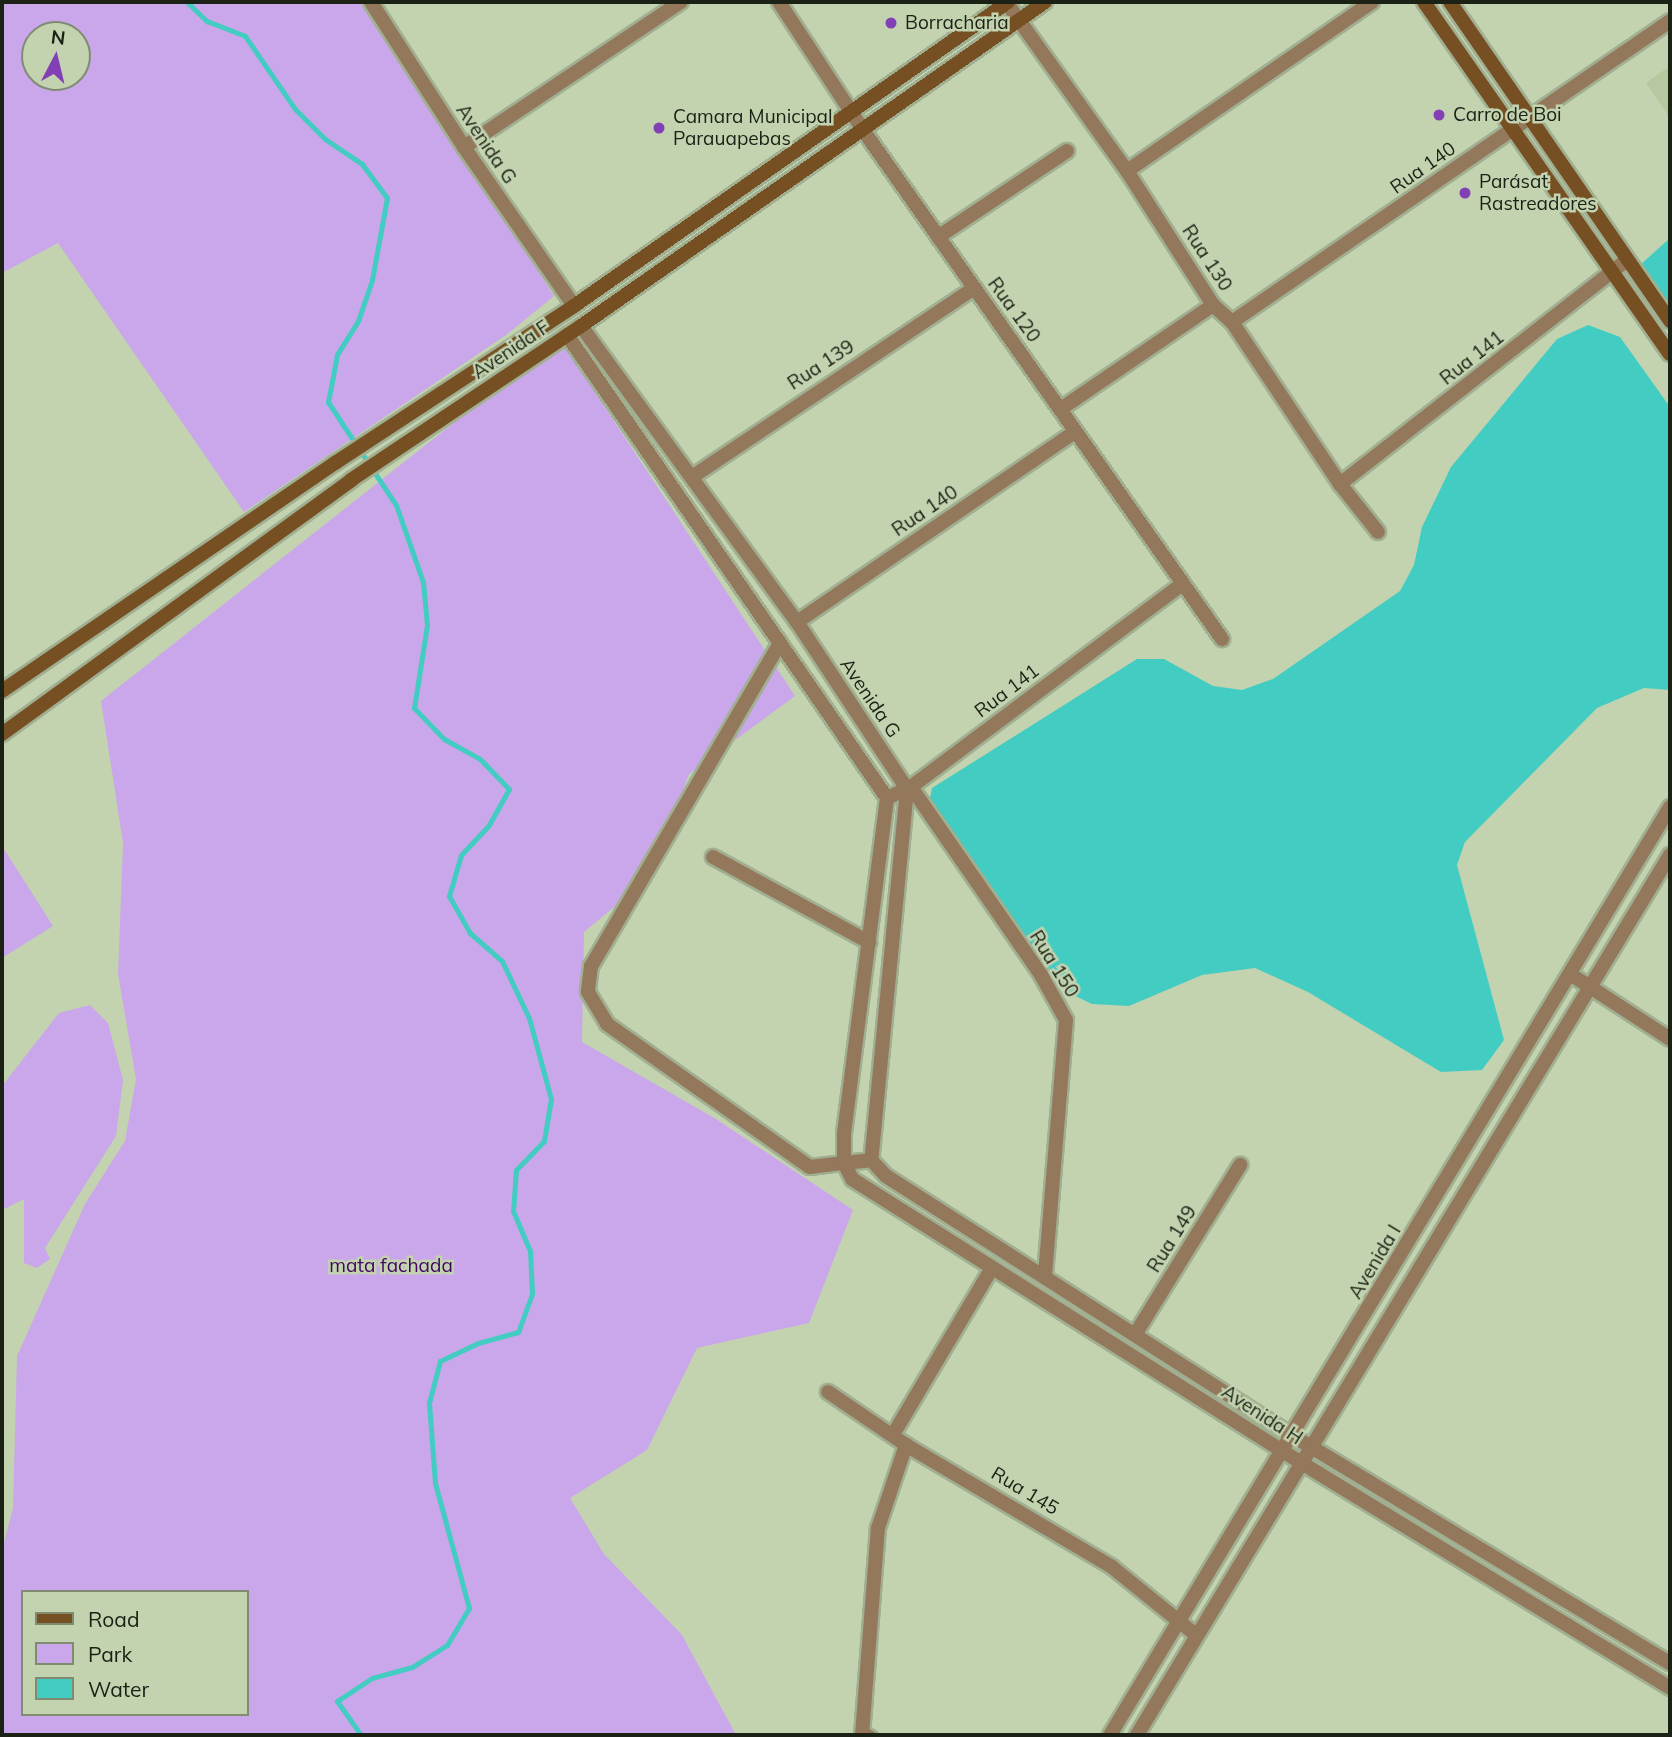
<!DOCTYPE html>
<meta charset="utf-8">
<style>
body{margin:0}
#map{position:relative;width:1672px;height:1737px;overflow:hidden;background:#c3d3b0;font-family:Mulish,sans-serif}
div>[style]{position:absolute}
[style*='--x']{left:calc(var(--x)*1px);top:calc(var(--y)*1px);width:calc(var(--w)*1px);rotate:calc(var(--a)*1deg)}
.built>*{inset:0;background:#b6c89f}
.green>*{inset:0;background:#c9a7ea}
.water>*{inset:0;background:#43ccc1}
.stream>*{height:5px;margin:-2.5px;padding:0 2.5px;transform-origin:2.5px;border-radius:2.5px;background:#43ccc1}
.roads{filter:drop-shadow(2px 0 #a1af91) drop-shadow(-2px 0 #a1af91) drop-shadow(0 2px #a1af91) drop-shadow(0 -2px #a1af91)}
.service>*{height:7px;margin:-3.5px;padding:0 3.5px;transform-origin:3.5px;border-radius:3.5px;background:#93785c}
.minor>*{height:14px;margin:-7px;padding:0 7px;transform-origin:7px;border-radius:7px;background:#93785c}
.tertiary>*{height:14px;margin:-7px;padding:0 7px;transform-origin:7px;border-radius:7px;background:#93785c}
.secondary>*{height:14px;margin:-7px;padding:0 7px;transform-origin:7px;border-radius:7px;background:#765023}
.dots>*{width:19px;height:19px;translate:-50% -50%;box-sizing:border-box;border:4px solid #c3d3b0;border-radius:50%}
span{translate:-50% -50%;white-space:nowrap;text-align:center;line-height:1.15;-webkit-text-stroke:5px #c3d3b0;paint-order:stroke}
.poi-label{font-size:19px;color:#1b2114}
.left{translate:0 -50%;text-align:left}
.street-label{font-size:19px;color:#1b2114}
.park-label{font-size:19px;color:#410564}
.frame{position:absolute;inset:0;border:4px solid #1b2114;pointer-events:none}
.legend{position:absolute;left:21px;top:1590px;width:228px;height:126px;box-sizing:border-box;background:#c3d3b0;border:2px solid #808c72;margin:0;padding:9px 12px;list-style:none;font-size:21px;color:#1b2114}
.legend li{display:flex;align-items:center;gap:14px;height:35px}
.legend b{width:35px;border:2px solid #808c72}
.north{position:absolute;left:21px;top:21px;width:70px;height:70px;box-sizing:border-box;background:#c3d3b0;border:2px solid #808c72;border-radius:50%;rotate:7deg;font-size:19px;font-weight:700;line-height:28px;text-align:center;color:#1b2114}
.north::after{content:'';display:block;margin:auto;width:24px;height:32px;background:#8240b4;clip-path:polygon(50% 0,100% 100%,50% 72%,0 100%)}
</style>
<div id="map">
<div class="built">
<div style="clip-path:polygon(1670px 66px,1670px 118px,1646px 83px)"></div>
</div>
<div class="green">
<div style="clip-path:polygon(evenodd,2px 2px,367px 2px,554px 296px,506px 335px,244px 512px,58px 243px,2px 273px,2px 2px,35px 35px,77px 35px,77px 77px,35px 77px,35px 35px)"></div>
<div style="clip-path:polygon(evenodd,560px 339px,795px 696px,689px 774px,654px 874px,584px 932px,582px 1042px,716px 1119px,853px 1210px,809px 1323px,697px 1348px,647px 1450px,570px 1498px,604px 1554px,682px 1635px,736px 1735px,2px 1735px,2px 1550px,13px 1508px,17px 1356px,85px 1204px,125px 1141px,136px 1079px,118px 974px,123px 843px,101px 701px,560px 339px,23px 1592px,247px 1592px,247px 1714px,23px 1714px,23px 1592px)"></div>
<div style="clip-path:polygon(2px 846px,53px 926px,2px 958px)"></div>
<div style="clip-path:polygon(90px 1005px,108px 1023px,123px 1080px,116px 1136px,45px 1248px,50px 1259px,37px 1268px,24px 1263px,24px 1199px,2px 1210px,2px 1086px,59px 1013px)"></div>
</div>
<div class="water">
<div style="clip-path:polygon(1670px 238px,1670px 312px,1639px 266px)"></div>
<div style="clip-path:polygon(1588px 325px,1620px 337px,1670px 407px,1670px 690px,1644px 688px,1597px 708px,1465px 842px,1457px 865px,1504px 1040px,1482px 1070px,1441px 1072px,1308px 992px,1255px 968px,1202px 975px,1129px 1006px,1092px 1004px,1067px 992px,928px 808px,932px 788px,1137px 659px,1164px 659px,1213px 686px,1242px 690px,1273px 679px,1400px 591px,1414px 565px,1422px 527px,1451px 467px,1557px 339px)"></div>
</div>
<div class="stream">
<div style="--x:187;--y:2;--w:28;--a:44"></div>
<div style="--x:207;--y:21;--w:41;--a:21.5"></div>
<div style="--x:245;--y:36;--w:88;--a:55.6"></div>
<div style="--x:295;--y:109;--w:42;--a:45"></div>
<div style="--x:325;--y:139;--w:45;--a:34"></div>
<div style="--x:362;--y:164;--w:42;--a:53.7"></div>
<div style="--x:387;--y:198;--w:83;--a:100.4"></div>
<div style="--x:372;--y:280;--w:43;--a:108.9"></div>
<div style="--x:358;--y:321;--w:40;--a:122"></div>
<div style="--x:337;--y:355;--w:48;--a:100.8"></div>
<div style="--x:328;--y:402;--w:123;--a:56.6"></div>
<div style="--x:396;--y:505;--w:82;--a:70.7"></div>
<div style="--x:423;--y:582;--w:43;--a:84.7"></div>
<div style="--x:427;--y:625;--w:84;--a:98.9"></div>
<div style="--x:414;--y:708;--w:43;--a:45.9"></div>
<div style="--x:444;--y:739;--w:41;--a:29.1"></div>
<div style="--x:480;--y:759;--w:42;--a:46"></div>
<div style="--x:509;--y:789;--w:41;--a:119.1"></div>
<div style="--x:489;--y:825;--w:41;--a:133"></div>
<div style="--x:461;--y:855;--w:43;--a:106.3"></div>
<div style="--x:449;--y:896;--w:43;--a:60.4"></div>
<div style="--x:470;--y:933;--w:43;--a:41.2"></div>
<div style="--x:502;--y:961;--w:63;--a:64.7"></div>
<div style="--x:529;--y:1018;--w:84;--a:74.8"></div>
<div style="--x:551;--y:1099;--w:43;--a:99.5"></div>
<div style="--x:544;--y:1141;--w:40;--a:134"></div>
<div style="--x:516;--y:1170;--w:41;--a:94.2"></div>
<div style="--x:513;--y:1211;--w:43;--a:67"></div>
<div style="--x:530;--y:1251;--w:43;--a:87.3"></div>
<div style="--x:532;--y:1294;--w:40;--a:110.2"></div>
<div style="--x:518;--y:1332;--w:41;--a:164.6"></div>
<div style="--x:478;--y:1343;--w:42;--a:154.7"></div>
<div style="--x:440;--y:1361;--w:43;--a:104.7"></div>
<div style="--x:429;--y:1403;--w:80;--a:85.7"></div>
<div style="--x:435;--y:1483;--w:130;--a:74.8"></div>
<div style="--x:469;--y:1608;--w:43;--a:120.7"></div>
<div style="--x:447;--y:1645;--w:41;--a:147.8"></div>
<div style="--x:412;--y:1667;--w:41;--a:164.6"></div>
<div style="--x:372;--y:1678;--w:42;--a:146.7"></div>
<div style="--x:337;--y:1701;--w:42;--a:54.8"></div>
</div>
<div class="roads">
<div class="service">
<div style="--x:864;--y:1730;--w:10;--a:29"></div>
</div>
<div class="minor">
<div style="--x:371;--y:2;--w:172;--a:57.3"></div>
<div style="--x:464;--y:147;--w:193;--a:55.3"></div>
<div style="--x:779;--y:2;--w:153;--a:56.7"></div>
<div style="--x:863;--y:130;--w:623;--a:54.8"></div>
<div style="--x:1006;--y:2;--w:208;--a:54.4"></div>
<div style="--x:1127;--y:171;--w:159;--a:57.3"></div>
<div style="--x:1213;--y:305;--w:25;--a:42"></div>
<div style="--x:1232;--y:322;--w:195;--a:56.3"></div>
<div style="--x:1340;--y:484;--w:61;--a:51.6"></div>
<div style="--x:464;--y:147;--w:261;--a:-33.8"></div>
<div style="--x:1127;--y:171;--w:298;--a:-34.6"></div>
<div style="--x:938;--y:237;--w:155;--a:-33.7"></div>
<div style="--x:1232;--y:322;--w:531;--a:-34.5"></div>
<div style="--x:1062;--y:408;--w:183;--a:-34.3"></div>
<div style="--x:692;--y:477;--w:339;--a:-33.8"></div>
<div style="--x:1340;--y:484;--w:364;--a:-38"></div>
<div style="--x:797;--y:622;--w:337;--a:-34.4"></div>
<div style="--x:780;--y:643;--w:374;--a:120.3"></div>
<div style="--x:591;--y:966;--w:26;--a:97"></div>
<div style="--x:588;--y:992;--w:37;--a:59"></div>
<div style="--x:607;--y:1024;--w:248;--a:35.2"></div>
<div style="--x:810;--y:1167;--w:34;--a:-7"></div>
<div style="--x:911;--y:787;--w:229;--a:55.3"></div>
<div style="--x:1041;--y:975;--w:51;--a:60.9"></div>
<div style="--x:1066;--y:1020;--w:256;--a:94.7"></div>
<div style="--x:887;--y:798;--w:26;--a:-25"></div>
<div style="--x:911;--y:787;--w:337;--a:-36.8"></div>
<div style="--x:713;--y:857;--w:178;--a:28.6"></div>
<div style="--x:1570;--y:974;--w:119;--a:33"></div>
<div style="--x:1136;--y:1333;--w:198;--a:-58.2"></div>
<div style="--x:828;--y:1392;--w:94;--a:34.2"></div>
<div style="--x:906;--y:1445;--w:239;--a:30.6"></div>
<div style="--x:1112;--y:1567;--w:108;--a:39"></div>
<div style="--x:894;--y:1433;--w:192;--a:-59.3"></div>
<div style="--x:862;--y:1735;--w:208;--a:-85.6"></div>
<div style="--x:878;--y:1528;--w:88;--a:-71.4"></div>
</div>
<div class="tertiary">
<div style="--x:581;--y:326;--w:366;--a:53.9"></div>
<div style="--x:797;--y:622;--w:200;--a:56.6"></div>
<div style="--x:907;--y:789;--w:373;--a:95.5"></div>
<div style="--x:567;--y:335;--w:563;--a:55.35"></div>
<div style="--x:887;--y:798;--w:338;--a:97.3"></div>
<div style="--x:844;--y:1133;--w:30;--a:90"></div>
<div style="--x:844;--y:1163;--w:18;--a:63"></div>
<div style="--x:852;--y:1179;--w:530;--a:32.28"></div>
<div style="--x:1300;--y:1462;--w:434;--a:31.4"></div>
<div style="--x:871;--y:1160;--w:22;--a:47"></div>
<div style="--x:886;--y:1176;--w:483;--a:32.6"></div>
<div style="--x:1293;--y:1436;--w:440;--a:31.1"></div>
<div style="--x:844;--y:1163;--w:27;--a:-6"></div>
<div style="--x:1110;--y:1735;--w:1084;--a:-58.89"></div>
<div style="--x:1137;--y:1735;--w:1029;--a:-58.8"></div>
</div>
<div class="secondary">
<div style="--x:1424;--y:2;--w:429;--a:55.1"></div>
<div style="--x:1450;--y:2;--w:388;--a:55.4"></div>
<div style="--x:2;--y:691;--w:404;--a:-34.4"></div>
<div style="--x:335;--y:463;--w:286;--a:-33.3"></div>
<div style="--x:574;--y:306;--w:530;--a:-35.01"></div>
<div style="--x:2;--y:734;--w:432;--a:-36"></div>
<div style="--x:351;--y:480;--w:277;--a:-33.8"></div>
<div style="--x:581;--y:326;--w:566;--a:-34.93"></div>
</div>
</div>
<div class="dots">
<div style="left:891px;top:23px;background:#8240b4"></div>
<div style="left:1439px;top:115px;background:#8240b4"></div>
<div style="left:659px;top:128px;background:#8240b4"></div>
<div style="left:1465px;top:193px;background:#8240b4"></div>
</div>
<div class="poi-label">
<span class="left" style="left:905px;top:23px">Borracharia</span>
<span class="left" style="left:1453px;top:115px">Carro de Boi</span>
<span class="left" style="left:673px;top:128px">Camara Municipal<br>Parauapebas</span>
<span class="left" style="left:1479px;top:193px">Parásat<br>Rastreadores</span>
</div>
<div class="street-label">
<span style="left:486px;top:144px;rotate:56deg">Avenida G</span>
<span style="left:1423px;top:168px;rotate:-35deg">Rua 140</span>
<span style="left:1207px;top:258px;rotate:57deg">Rua 130</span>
<span style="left:1014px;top:310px;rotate:54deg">Rua 120</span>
<span style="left:511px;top:350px;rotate:-34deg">Avenida F</span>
<span style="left:1472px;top:358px;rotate:-38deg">Rua 141</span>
<span style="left:821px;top:365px;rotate:-33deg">Rua 139</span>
<span style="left:925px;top:511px;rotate:-34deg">Rua 140</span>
<span style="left:1007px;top:691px;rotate:-37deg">Rua 141</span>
<span style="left:870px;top:698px;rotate:56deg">Avenida G</span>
<span style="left:1054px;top:964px;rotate:58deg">Rua 150</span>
<span style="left:1172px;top:1239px;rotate:-58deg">Rua 149</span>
<span style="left:1375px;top:1262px;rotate:-59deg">Avenida I</span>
<span style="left:1262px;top:1415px;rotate:33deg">Avenida H</span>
<span style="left:1025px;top:1491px;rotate:31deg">Rua 145</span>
</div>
<div class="park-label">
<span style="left:391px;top:1266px">mata fachada</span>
</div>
<div class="frame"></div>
<ul class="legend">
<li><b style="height:9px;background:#765023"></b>Road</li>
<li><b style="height:19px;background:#c9a7ea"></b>Park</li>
<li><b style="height:19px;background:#43ccc1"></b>Water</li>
</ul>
<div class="north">N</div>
</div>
